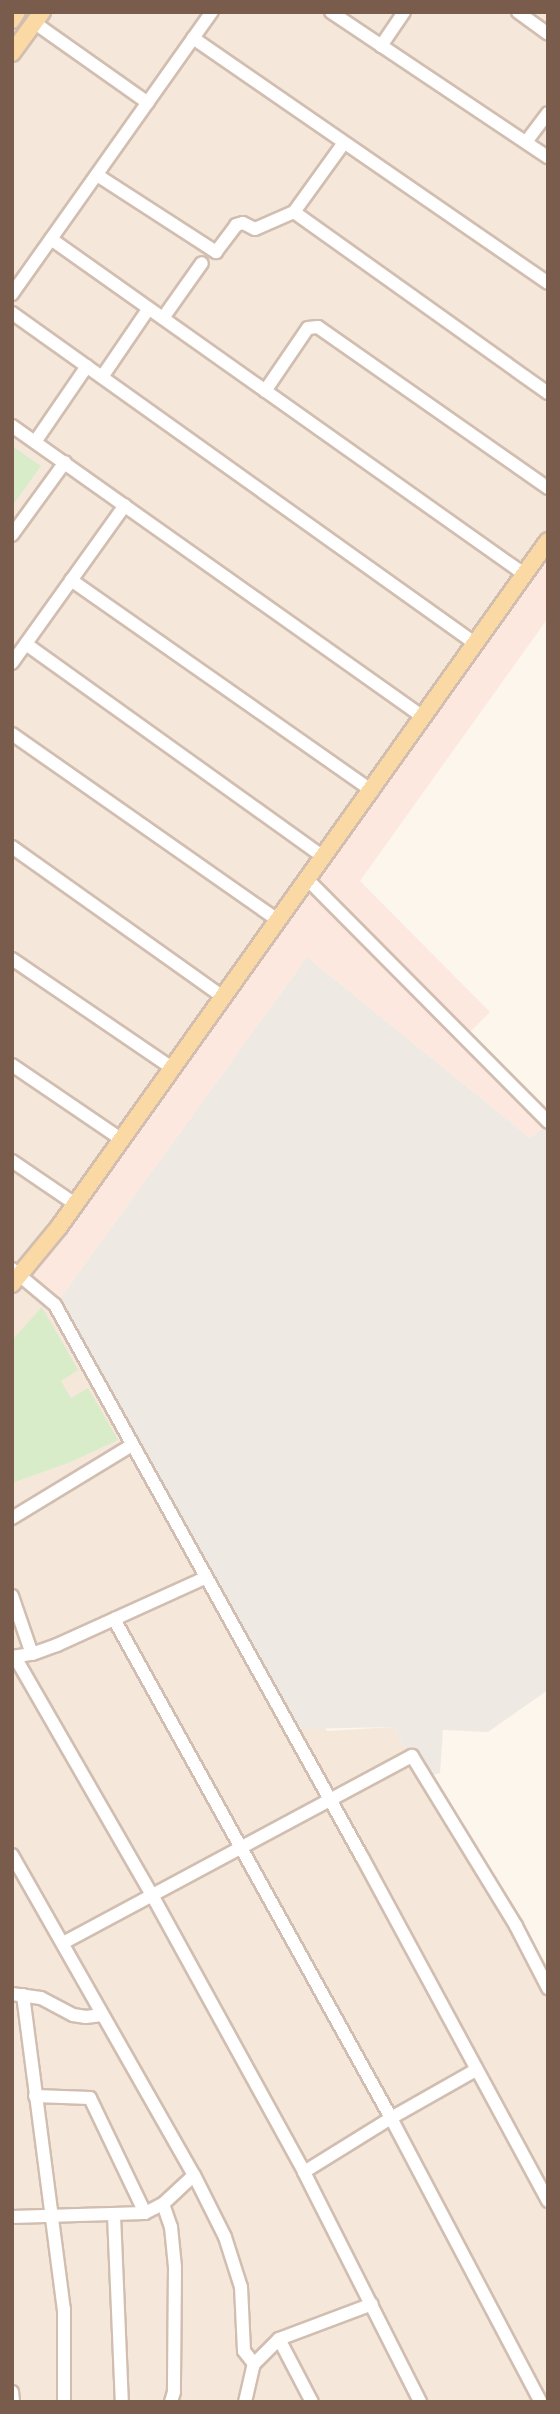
<!DOCTYPE html>
<style>
body{margin:0}
#map{position:relative;width:560px;height:2414px;overflow:hidden;background:#fdf6ec;font-family:Manrope,sans-serif}
div>[style]{position:absolute}
[style*='--x']{left:calc(var(--x)*1px);top:calc(var(--y)*1px);width:calc(var(--w)*1px);rotate:calc(var(--a)*1deg)}
.residential>*{inset:0;background:#f5e8da}
.commercial>*{inset:0;background:#fde8e0}
.industrial>*{inset:0;background:#efe9e4}
.green>*{inset:0;background:#d8ecc9}
.roads{filter:drop-shadow(2px 0 #d1beb0) drop-shadow(-2px 0 #d1beb0) drop-shadow(0 2px #d1beb0) drop-shadow(0 -2px #d1beb0)}
.minor>*{height:12px;margin:-6px;padding:0 6px;transform-origin:6px;border-radius:6px;background:#fff}
.major>*{height:16px;margin:-8px;padding:0 8px;transform-origin:8px;border-radius:8px;background:#fbd9a5}
span{translate:-50% -50%;white-space:nowrap;text-align:center;line-height:1.15;-webkit-text-stroke:5px #fffaf3;paint-order:stroke}
.frame{position:absolute;inset:0;border:14px solid #7a5c4d;pointer-events:none}
</style>
<div id="map">
<div class="residential">
<div style="clip-path:polygon(12px 12px,548px 12px,548px 541px,22px 1275px,59px 1300px,206px 1567px,327px 1731px,393px 1727px,406px 1750px,433px 1775px,548px 1976px,548px 2402px,12px 2402px)"></div>
</div>
<div class="commercial">
<div style="clip-path:polygon(548px 541px,548px 618px,360px 881px,490px 1012px,465px 1037px,548px 1123px,530px 1138px,307px 957px,59px 1300px,22px 1275px)"></div>
</div>
<div class="industrial">
<div style="clip-path:polygon(307px 957px,530px 1138px,548px 1123px,548px 1690px,488px 1732px,443px 1730px,440px 1773px,433px 1775px,406px 1750px,393px 1727px,301px 1729px,206px 1567px,59px 1300px)"></div>
</div>
<div class="green">
<div style="clip-path:polygon(12px 446px,41px 466px,12px 506px)"></div>
<div style="clip-path:polygon(42px 1307px,78px 1370px,61px 1381px,71px 1398px,88px 1388px,118px 1440px,68px 1463px,12px 1483px,12px 1340px)"></div>
</div>
<div class="roads">
<div class="minor">
<div style="--x:331;--y:12;--w:261;--a:33.8"></div>
<div style="--x:518;--y:12;--w:37;--a:36"></div>
<div style="--x:35;--y:23;--w:138;--a:35.3"></div>
<div style="--x:193;--y:38;--w:431;--a:34.6"></div>
<div style="--x:381;--y:46;--w:41;--a:-55.9"></div>
<div style="--x:526;--y:142;--w:36;--a:-53"></div>
<div style="--x:97;--y:175;--w:142;--a:32.9"></div>
<div style="--x:216;--y:252;--w:34;--a:-53"></div>
<div style="--x:236;--y:225;--w:7;--a:-16"></div>
<div style="--x:243;--y:223;--w:13;--a:27"></div>
<div style="--x:255;--y:229;--w:43;--a:-23.6"></div>
<div style="--x:294;--y:212;--w:84;--a:-54.2"></div>
<div style="--x:294;--y:212;--w:312;--a:35.5"></div>
<div style="--x:51;--y:239;--w:580;--a:35.31"></div>
<div style="--x:12;--y:294;--w:346;--a:-54.7"></div>
<div style="--x:12;--y:313;--w:566;--a:35.51"></div>
<div style="--x:163;--y:318;--w:67;--a:-54.7"></div>
<div style="--x:102;--y:377;--w:83;--a:-55.7"></div>
<div style="--x:265;--y:391;--w:76;--a:-55.7"></div>
<div style="--x:308;--y:328;--w:10;--a:-6"></div>
<div style="--x:318;--y:327;--w:281;--a:35"></div>
<div style="--x:12;--y:426;--w:504;--a:35.3"></div>
<div style="--x:35;--y:442;--w:92;--a:-55.6"></div>
<div style="--x:12;--y:535;--w:90;--a:-54"></div>
<div style="--x:71;--y:580;--w:368;--a:35"></div>
<div style="--x:26;--y:644;--w:366;--a:35.6"></div>
<div style="--x:12;--y:663;--w:194;--a:-54.4"></div>
<div style="--x:12;--y:734;--w:326;--a:35"></div>
<div style="--x:12;--y:847;--w:259;--a:35.4"></div>
<div style="--x:308;--y:880;--w:341;--a:45.2"></div>
<div style="--x:12;--y:959;--w:194;--a:34.3"></div>
<div style="--x:12;--y:1065;--w:132;--a:34.2"></div>
<div style="--x:12;--y:1161;--w:76;--a:34.3"></div>
<div style="--x:12;--y:1269;--w:56;--a:39.9"></div>
<div style="--x:55;--y:1305;--w:632;--a:60.92"></div>
<div style="--x:362;--y:1857;--w:391;--a:61.6"></div>
<div style="--x:12;--y:1518;--w:140;--a:-31.3"></div>
<div style="--x:12;--y:1596;--w:61;--a:71"></div>
<div style="--x:114;--y:1619;--w:571;--a:60.96"></div>
<div style="--x:391;--y:2118;--w:321;--a:62.2"></div>
<div style="--x:12;--y:1657;--w:20;--a:-9"></div>
<div style="--x:32;--y:1654;--w:27;--a:-20"></div>
<div style="--x:57;--y:1645;--w:162;--a:-24.4"></div>
<div style="--x:15;--y:1657;--w:275;--a:60.1"></div>
<div style="--x:152;--y:1895;--w:316;--a:61.2"></div>
<div style="--x:304;--y:2172;--w:258;--a:63.2"></div>
<div style="--x:12;--y:1855;--w:368;--a:60.4"></div>
<div style="--x:194;--y:2175;--w:69;--a:63.4"></div>
<div style="--x:225;--y:2237;--w:52;--a:72.3"></div>
<div style="--x:241;--y:2287;--w:64;--a:87.3"></div>
<div style="--x:244;--y:2351;--w:16;--a:52"></div>
<div style="--x:63;--y:1943;--w:396;--a:-28.2"></div>
<div style="--x:412;--y:1756;--w:199;--a:58.5"></div>
<div style="--x:516;--y:1926;--w:70;--a:62.7"></div>
<div style="--x:12;--y:1994;--w:29;--a:8"></div>
<div style="--x:41;--y:1998;--w:36;--a:28"></div>
<div style="--x:73;--y:2015;--w:13;--a:9"></div>
<div style="--x:86;--y:2017;--w:16;--a:-7"></div>
<div style="--x:23;--y:1995;--w:317;--a:82.6"></div>
<div style="--x:64;--y:2309;--w:93;--a:90"></div>
<div style="--x:35;--y:2096;--w:55;--a:2.1"></div>
<div style="--x:90;--y:2098;--w:127;--a:64.4"></div>
<div style="--x:304;--y:2172;--w:102;--a:-31.8"></div>
<div style="--x:391;--y:2118;--w:98;--a:-29.5"></div>
<div style="--x:163;--y:2204;--w:24;--a:71"></div>
<div style="--x:171;--y:2227;--w:40;--a:84.3"></div>
<div style="--x:175;--y:2267;--w:125;--a:90.5"></div>
<div style="--x:174;--y:2392;--w:10;--a:107"></div>
<div style="--x:114;--y:2215;--w:187;--a:87.6"></div>
<div style="--x:12;--y:2217;--w:133;--a:-1.7"></div>
<div style="--x:145;--y:2213;--w:20;--a:-27"></div>
<div style="--x:163;--y:2204;--w:42;--a:-43.1"></div>
<div style="--x:279;--y:2339;--w:71;--a:62.4"></div>
<div style="--x:12;--y:2392;--w:10;--a:84"></div>
<div style="--x:245;--y:2402;--w:39;--a:-77"></div>
<div style="--x:254;--y:2364;--w:35;--a:-45"></div>
<div style="--x:279;--y:2339;--w:99;--a:-20.6"></div>
</div>
<div class="major">
<div style="--x:12;--y:20;--w:9;--a:-58"></div>
<div style="--x:12;--y:53;--w:51;--a:-53.8"></div>
<div style="--x:12;--y:1284;--w:74;--a:-50.5"></div>
<div style="--x:59;--y:1227;--w:842;--a:-54.52"></div>
</div>
</div>
<div class="frame"></div>
</div>
